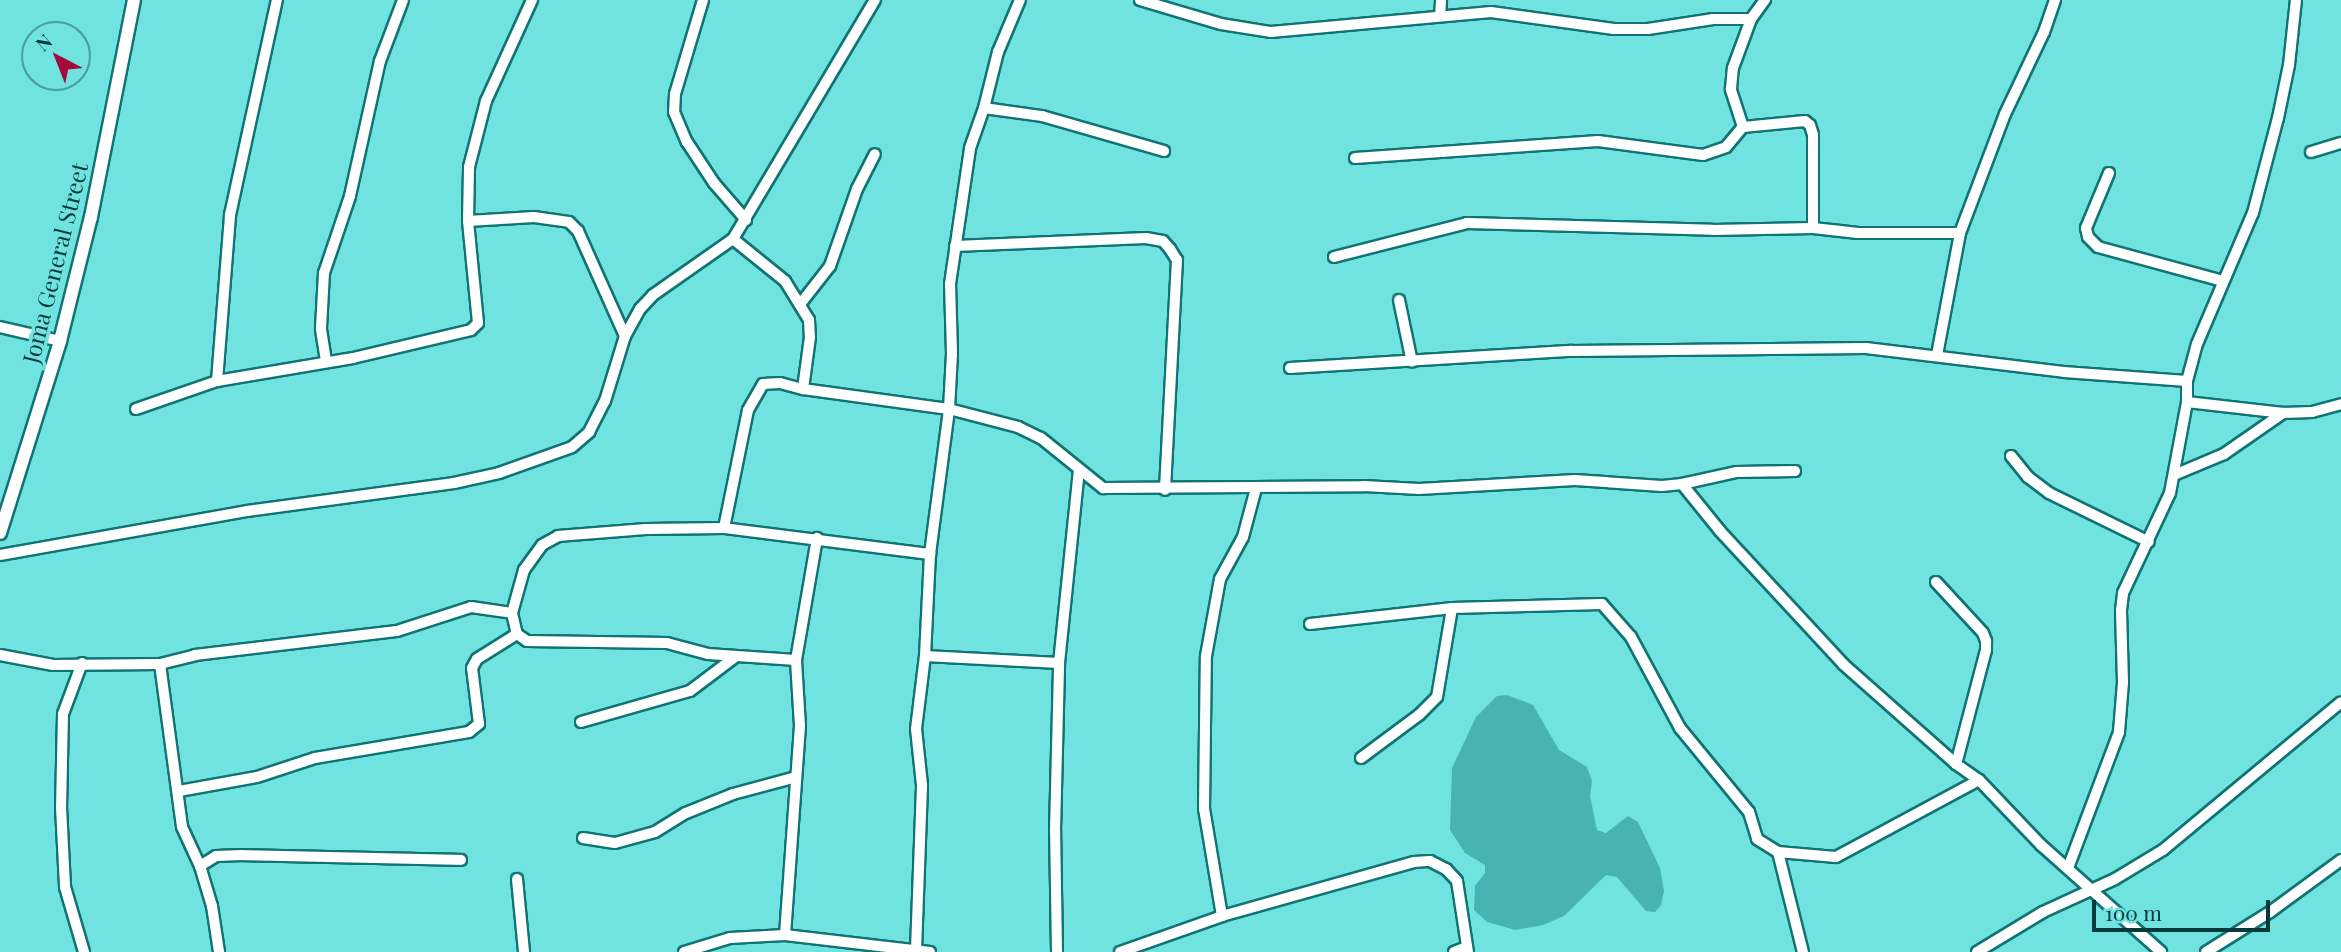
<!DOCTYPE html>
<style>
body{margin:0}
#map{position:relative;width:2341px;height:952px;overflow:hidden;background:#70e2e0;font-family:"Playfair Display",serif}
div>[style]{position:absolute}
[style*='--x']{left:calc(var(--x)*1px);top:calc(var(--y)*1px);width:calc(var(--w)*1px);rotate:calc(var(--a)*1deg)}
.water>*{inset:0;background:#48b4b2}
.roads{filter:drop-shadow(2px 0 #0f7473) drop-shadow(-2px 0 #0f7473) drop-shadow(0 2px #0f7473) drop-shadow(0 -2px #0f7473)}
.minor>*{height:10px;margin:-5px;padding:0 5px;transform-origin:5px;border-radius:5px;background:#fff}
.tertiary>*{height:12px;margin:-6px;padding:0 6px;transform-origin:6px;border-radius:6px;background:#fff}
span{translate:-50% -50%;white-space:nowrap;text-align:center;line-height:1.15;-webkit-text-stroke:7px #70e2e0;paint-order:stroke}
.street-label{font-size:23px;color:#043a3a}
.north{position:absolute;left:21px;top:21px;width:70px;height:70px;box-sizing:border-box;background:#70e2e0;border:2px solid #459f9e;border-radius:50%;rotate:318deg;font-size:19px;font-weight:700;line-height:28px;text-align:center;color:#043a3a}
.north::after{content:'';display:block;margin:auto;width:24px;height:32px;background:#a50939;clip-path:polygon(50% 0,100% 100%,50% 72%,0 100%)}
.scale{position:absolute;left:2092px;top:900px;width:178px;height:32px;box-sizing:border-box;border:4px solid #043a3a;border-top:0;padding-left:9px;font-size:21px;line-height:24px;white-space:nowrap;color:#043a3a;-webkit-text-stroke:5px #70e2e0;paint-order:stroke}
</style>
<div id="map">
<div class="water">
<div style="clip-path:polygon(1507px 695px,1533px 705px,1559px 750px,1587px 767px,1592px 781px,1590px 796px,1597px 830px,1606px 833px,1628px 816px,1638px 822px,1660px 868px,1664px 891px,1661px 905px,1655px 912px,1646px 911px,1617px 877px,1606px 875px,1564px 916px,1543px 925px,1515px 930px,1487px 922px,1474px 910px,1475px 886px,1485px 873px,1485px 865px,1465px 853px,1450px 830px,1452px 768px,1476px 717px,1497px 696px)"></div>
</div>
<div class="roads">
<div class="minor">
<div style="--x:703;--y:0;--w:98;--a:106.6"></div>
<div style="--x:675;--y:94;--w:18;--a:93"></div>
<div style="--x:674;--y:112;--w:33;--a:67"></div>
<div style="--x:687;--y:142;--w:49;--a:56.6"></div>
<div style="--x:714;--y:183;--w:49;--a:49.1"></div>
<div style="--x:1140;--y:0;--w:84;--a:16.5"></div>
<div style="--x:1221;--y:24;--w:51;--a:9.1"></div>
<div style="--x:1271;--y:32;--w:221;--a:-5.2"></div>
<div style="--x:1491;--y:12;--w:124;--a:7.9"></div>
<div style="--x:1614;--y:29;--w:34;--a:0"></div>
<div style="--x:1648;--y:29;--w:66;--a:-8.7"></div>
<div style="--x:1713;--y:19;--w:38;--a:0"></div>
<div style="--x:1440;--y:16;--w:16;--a:-86"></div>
<div style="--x:984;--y:108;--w:59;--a:7.9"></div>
<div style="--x:1042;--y:116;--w:127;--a:16"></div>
<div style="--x:1743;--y:127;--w:62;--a:-5.5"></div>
<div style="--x:1805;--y:121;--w:6;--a:39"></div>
<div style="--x:1810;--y:125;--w:10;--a:73"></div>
<div style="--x:1813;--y:135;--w:93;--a:90"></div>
<div style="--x:2311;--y:152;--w:31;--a:-17"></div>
<div style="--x:1355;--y:158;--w:244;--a:-4"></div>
<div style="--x:1598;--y:141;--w:106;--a:7.6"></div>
<div style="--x:1703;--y:155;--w:24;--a:-19"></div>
<div style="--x:1726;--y:147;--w:26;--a:-50"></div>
<div style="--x:1743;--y:127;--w:40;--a:-108"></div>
<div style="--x:1731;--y:89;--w:21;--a:-85"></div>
<div style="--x:1733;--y:68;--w:52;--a:-69.8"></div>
<div style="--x:1751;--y:19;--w:24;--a:-54"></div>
<div style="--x:2109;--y:173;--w:60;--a:112.7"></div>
<div style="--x:2086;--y:228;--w:9;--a:77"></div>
<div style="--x:2088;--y:237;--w:14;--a:45"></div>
<div style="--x:2098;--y:247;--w:130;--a:15.2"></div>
<div style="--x:468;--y:221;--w:66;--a:-3.5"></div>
<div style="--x:534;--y:217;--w:35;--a:8"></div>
<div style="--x:569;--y:222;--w:13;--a:45"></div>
<div style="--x:578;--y:231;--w:115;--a:65.9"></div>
<div style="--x:733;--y:239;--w:67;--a:38.9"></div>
<div style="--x:785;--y:281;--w:46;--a:58.4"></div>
<div style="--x:809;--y:320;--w:17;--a:87"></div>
<div style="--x:810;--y:337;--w:52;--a:97.7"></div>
<div style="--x:955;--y:246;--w:191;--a:-2.4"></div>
<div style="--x:1146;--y:238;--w:17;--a:10"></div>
<div style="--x:1163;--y:241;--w:11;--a:49"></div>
<div style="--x:1170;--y:249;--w:13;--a:58"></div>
<div style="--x:1177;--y:260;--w:230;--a:93"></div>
<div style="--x:1334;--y:257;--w:137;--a:-14.3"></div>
<div style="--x:1467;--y:223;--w:246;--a:1.6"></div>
<div style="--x:1713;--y:230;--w:100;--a:-1.1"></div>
<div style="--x:1813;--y:228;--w:45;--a:6.3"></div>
<div style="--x:1858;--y:233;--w:102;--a:0"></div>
<div style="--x:1399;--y:300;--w:63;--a:78.2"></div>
<div style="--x:801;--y:303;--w:47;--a:-51.9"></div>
<div style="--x:830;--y:266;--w:82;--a:-70.7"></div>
<div style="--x:857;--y:189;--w:39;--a:-63"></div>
<div style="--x:0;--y:327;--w:62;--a:13.1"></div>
<div style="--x:1937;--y:355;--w:124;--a:-79.3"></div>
<div style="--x:1960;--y:233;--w:127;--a:-69.3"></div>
<div style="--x:2005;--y:114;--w:91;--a:-64.6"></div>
<div style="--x:2044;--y:32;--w:34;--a:-71"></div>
<div style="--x:326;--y:361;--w:33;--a:-99"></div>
<div style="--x:321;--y:328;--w:55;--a:-86.9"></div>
<div style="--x:324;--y:273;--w:81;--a:-71.3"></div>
<div style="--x:350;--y:196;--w:138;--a:-77.5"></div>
<div style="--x:380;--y:61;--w:65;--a:-69.3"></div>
<div style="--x:1290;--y:368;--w:282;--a:-3.5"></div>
<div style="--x:1571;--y:351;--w:295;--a:-0.6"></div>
<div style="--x:1866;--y:348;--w:199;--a:6.9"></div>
<div style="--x:2064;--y:372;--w:123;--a:4.2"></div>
<div style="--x:217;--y:381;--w:167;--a:-85.5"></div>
<div style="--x:230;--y:215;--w:220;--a:-77.7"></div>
<div style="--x:2187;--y:402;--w:97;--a:6.5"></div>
<div style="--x:2283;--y:413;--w:29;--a:-2"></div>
<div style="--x:2312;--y:412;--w:30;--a:-15"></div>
<div style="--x:136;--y:409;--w:86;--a:-19.1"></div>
<div style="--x:217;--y:381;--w:138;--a:-9.6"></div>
<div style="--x:353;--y:358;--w:121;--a:-13.3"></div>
<div style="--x:471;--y:330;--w:10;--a:-45"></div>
<div style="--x:478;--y:323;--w:102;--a:-95.6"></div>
<div style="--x:468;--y:221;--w:54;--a:-88.9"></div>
<div style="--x:469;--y:167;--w:68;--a:-75.6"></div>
<div style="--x:486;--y:101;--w:111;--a:-65.5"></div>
<div style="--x:2011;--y:456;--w:27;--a:51"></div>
<div style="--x:2028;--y:477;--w:26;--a:37"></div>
<div style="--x:2049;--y:493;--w:111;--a:26.1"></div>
<div style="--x:2174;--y:475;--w:54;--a:-22.8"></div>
<div style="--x:2224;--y:454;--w:72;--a:-34.8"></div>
<div style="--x:1682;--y:484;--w:55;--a:-12.5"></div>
<div style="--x:1736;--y:472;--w:59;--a:-1"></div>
<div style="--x:724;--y:528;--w:120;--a:-78.5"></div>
<div style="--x:748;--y:410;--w:30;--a:-60"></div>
<div style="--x:763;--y:384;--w:17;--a:-3"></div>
<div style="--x:780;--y:383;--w:24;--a:15"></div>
<div style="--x:803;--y:389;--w:147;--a:7.8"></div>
<div style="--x:949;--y:409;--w:71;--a:14.6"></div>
<div style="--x:1018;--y:427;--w:25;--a:26"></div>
<div style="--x:1041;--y:438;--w:80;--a:38.9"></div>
<div style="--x:1103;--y:488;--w:261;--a:-0.4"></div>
<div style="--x:1364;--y:486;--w:55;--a:3.1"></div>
<div style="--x:1419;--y:489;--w:156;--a:-3.3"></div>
<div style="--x:1575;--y:480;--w:87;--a:3.9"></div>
<div style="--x:1662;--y:486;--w:20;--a:-6"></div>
<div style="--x:1682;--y:484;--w:60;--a:51"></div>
<div style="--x:1720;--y:531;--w:181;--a:47.2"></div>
<div style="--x:1843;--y:664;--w:151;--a:41.5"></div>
<div style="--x:1956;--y:764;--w:28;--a:35"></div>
<div style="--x:1979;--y:780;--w:90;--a:46.4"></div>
<div style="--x:2041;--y:845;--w:161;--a:41.7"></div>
<div style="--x:0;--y:555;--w:251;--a:-10.1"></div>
<div style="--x:247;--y:511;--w:209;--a:-7.7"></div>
<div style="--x:454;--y:483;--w:46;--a:-12.5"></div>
<div style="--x:499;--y:473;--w:77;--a:-19.6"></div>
<div style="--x:572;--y:447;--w:23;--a:-41"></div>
<div style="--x:589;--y:432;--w:35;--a:-63"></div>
<div style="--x:605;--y:401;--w:68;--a:-72.9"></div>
<div style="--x:625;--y:336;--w:31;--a:-61"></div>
<div style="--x:640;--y:309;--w:19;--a:-47"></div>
<div style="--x:653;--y:295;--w:98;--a:-35"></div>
<div style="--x:733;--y:239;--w:278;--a:-59.3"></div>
<div style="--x:1936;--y:582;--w:69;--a:47.3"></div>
<div style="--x:1983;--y:633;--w:9;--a:69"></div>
<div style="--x:1986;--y:641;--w:9;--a:90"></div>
<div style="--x:1986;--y:650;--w:118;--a:104.7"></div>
<div style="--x:512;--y:613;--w:45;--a:-74.4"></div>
<div style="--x:524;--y:570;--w:31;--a:-54"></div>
<div style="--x:542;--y:545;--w:18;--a:-29"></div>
<div style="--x:558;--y:536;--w:88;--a:-4.5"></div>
<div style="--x:646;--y:529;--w:78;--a:-0.7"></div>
<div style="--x:724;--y:528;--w:208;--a:7.2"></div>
<div style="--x:1310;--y:624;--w:143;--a:-6.4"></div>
<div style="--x:1452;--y:608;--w:150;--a:-1.5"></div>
<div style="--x:1602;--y:604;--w:44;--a:48.7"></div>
<div style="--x:1631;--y:637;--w:103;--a:61.7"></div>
<div style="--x:1680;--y:728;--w:109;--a:50.6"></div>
<div style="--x:1749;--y:812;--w:28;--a:73"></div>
<div style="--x:1757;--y:839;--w:25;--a:32"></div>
<div style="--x:1778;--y:852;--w:103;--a:76"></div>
<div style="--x:0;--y:655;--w:54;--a:10.7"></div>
<div style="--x:53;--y:665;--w:107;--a:-0.5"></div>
<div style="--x:160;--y:664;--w:36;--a:-14"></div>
<div style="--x:195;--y:655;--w:203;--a:-6.8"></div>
<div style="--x:397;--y:631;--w:78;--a:-18"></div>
<div style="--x:471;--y:607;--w:41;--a:8.3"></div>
<div style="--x:512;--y:613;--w:22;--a:77"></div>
<div style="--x:517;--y:634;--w:12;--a:35"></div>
<div style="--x:527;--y:641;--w:140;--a:0.8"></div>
<div style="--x:667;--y:643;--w:42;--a:15"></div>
<div style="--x:708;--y:654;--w:88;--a:3.9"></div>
<div style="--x:925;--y:656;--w:134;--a:3"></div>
<div style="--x:82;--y:663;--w:54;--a:110.4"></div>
<div style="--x:63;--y:714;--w:93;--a:91.2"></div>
<div style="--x:61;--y:807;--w:80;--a:87.1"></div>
<div style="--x:65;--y:887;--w:68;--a:73.7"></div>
<div style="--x:160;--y:664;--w:164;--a:82.3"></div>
<div style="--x:182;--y:827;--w:43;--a:65.2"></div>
<div style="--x:200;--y:866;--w:42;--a:73.3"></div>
<div style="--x:212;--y:906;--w:47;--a:81.3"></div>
<div style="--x:581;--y:722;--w:113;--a:-15.9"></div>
<div style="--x:690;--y:691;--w:56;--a:-37.1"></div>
<div style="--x:1361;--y:758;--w:72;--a:-36.6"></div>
<div style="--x:1419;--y:715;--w:25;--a:-45"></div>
<div style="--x:1437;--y:697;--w:90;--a:-80.4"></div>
<div style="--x:179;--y:791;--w:79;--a:-10.2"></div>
<div style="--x:257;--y:777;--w:61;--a:-18.1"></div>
<div style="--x:315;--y:758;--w:156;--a:-9.6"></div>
<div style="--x:469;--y:732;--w:13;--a:-39"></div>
<div style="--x:479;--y:724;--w:56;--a:-97.1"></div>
<div style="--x:472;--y:668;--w:10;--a:-61"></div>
<div style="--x:477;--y:659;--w:47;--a:-32"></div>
<div style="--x:583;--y:838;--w:32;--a:9"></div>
<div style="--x:615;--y:843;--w:41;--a:-15.4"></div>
<div style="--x:655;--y:832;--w:36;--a:-32"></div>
<div style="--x:686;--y:813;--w:51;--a:-22"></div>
<div style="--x:733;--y:794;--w:65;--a:-15.1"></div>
<div style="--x:1778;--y:852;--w:58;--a:4.9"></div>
<div style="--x:1836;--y:857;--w:162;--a:-28.3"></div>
<div style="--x:200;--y:866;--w:19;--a:-32"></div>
<div style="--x:216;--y:856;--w:26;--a:-2"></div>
<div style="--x:242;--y:855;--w:219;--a:1.3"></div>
<div style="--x:2068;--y:868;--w:145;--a:-69.4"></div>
<div style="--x:2119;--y:732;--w:50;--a:-85.4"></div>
<div style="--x:2123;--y:682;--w:72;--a:-91.6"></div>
<div style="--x:2121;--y:610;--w:17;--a:-83"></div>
<div style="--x:2123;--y:593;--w:110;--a:-64.8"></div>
<div style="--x:2170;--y:493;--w:93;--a:-79.4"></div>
<div style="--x:2187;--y:402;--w:21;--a:-90"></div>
<div style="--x:2187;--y:381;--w:38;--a:-75"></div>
<div style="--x:2197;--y:344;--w:142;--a:-66.9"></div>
<div style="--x:2253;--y:213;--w:98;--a:-75.3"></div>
<div style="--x:2278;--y:118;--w:54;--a:-78.3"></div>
<div style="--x:2289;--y:65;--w:65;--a:-83.9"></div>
<div style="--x:517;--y:879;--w:73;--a:84.5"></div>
<div style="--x:1222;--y:916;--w:109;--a:-99.5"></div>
<div style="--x:1204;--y:809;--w:153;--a:-89.3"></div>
<div style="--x:1206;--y:656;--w:78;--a:-79.7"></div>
<div style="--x:1220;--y:579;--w:48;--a:-61.3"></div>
<div style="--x:1243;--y:537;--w:51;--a:-75.1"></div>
<div style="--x:785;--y:935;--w:210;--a:-85.9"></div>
<div style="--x:800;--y:726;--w:66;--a:-93.5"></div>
<div style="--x:796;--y:660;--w:124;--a:-80.2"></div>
<div style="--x:916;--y:950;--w:165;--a:-87.9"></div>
<div style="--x:922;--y:785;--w:56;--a:-96.1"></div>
<div style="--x:916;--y:729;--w:74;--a:-83"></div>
<div style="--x:925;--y:656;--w:102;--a:-87.2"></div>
<div style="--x:930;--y:554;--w:146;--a:-82.5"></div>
<div style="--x:949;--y:409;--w:55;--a:-86.9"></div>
<div style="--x:952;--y:354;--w:70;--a:-91.6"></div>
<div style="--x:950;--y:284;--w:137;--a:-81.6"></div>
<div style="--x:970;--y:148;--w:42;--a:-70.7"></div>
<div style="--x:984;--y:108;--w:58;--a:-76"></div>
<div style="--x:998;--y:52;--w:56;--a:-67.1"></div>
<div style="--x:684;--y:952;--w:48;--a:-16.9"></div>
<div style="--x:730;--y:938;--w:55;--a:-3.1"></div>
<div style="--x:785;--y:935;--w:146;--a:6.7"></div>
<div style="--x:1057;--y:952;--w:121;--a:-90.9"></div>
<div style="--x:1055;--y:831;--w:168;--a:-88.6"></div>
<div style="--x:1059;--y:663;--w:193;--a:-84.1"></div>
<div style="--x:1120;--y:952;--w:108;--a:-19.4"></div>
<div style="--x:1222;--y:916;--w:199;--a:-15.7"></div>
<div style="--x:1414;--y:862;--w:16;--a:-4"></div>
<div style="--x:1430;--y:861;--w:18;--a:27"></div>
<div style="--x:1446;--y:869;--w:16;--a:47"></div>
<div style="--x:1457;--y:881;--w:72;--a:81.2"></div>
<div style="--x:1454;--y:952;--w:14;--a:-21"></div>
<div style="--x:1977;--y:952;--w:77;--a:-31.2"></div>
<div style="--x:2043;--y:912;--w:79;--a:-24.6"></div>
<div style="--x:2115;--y:879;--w:56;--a:-31.1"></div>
<div style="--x:2163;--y:850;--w:231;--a:-39.7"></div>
<div style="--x:2206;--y:952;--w:75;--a:-32"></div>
<div style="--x:2270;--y:912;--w:88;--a:-36.2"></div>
</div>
<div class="tertiary">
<div style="--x:0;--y:533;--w:201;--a:-72.6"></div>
<div style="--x:60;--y:341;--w:128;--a:-76"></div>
<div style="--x:91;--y:217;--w:221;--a:-78.8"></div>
</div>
</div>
<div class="street-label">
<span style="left:55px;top:263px;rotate:-76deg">Joma General Street</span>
</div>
<div class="north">N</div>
<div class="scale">100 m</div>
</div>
